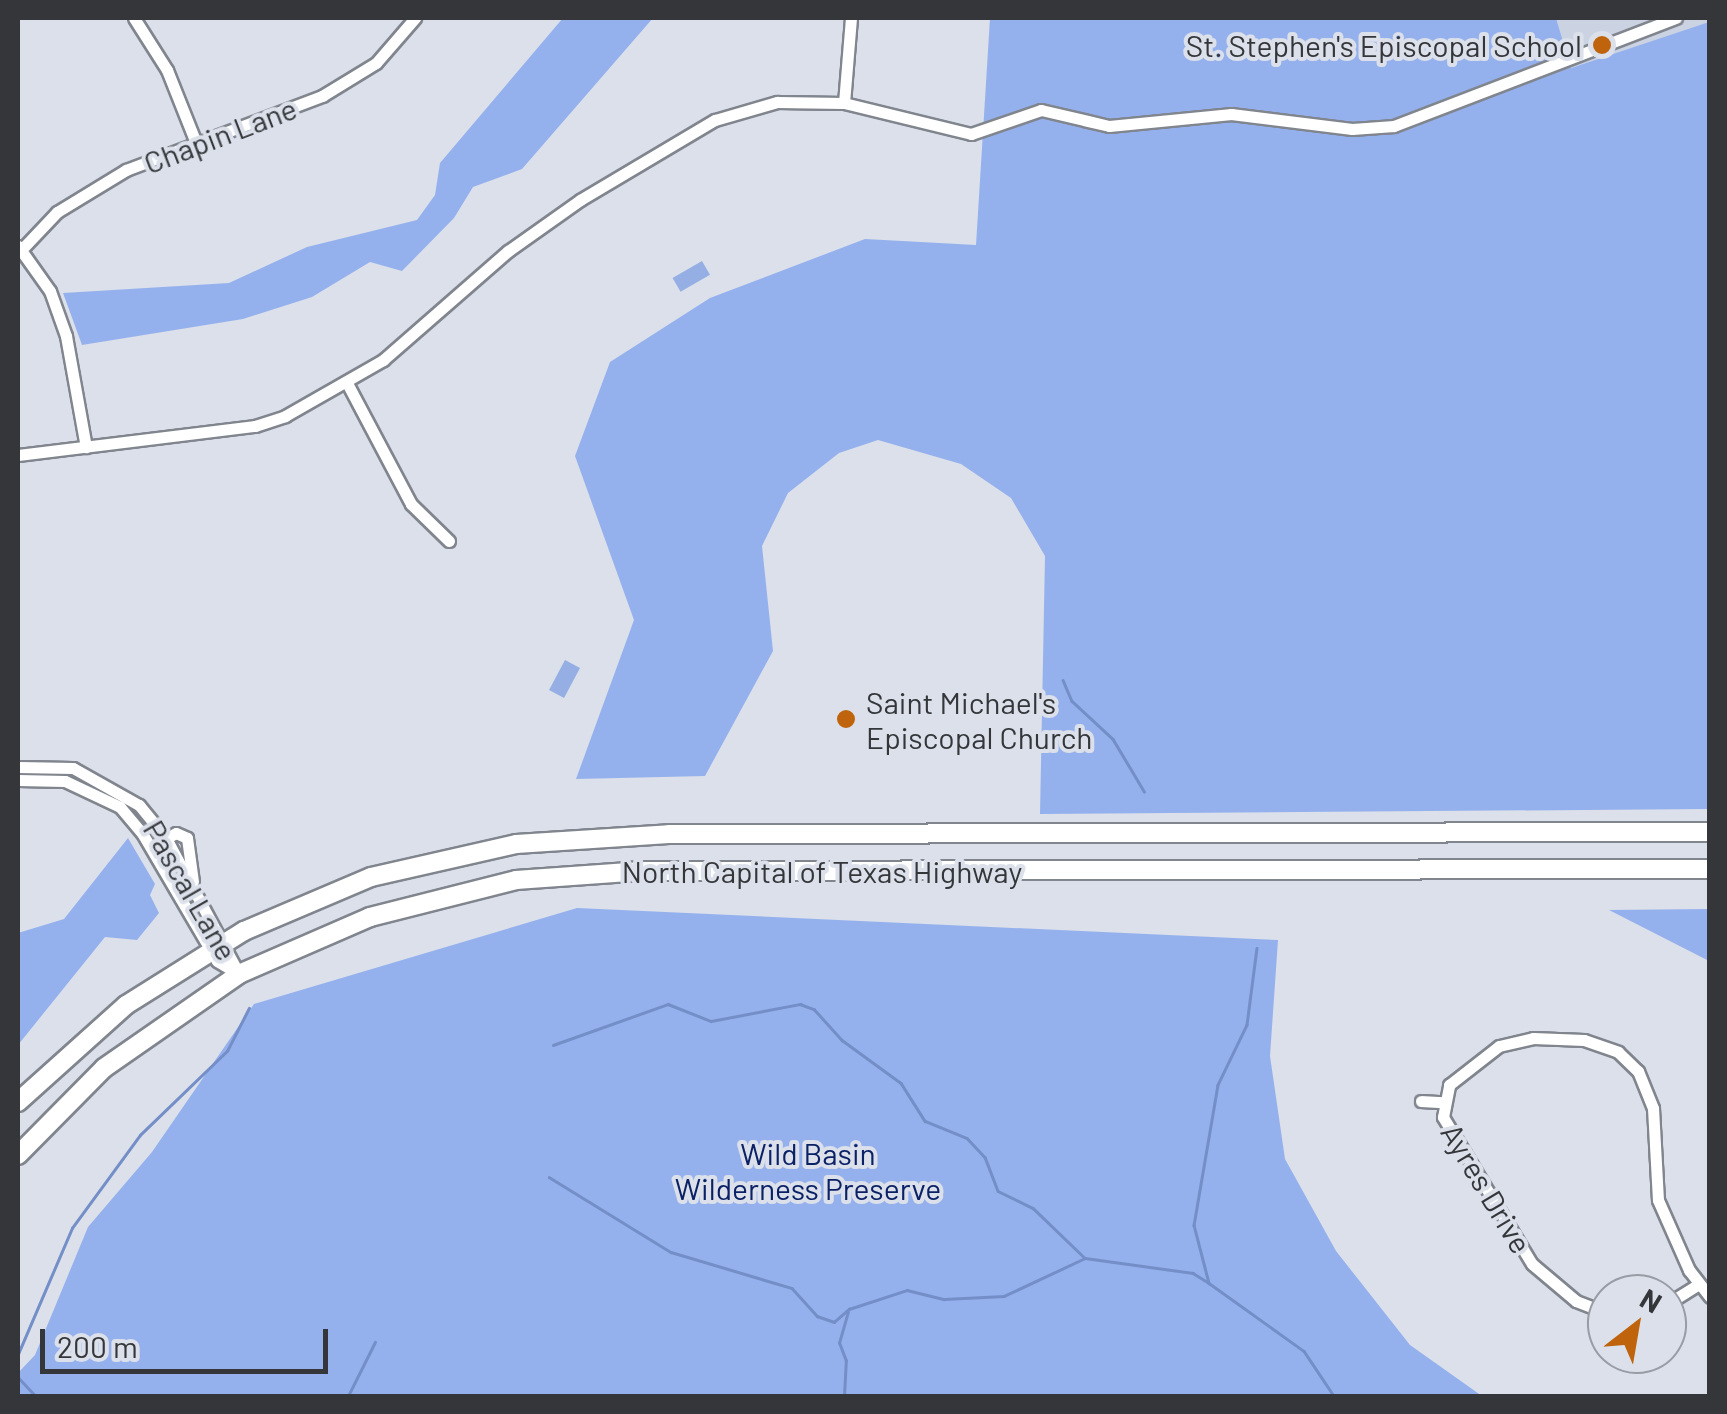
<!DOCTYPE html>
<style>
body{margin:0}
#map{position:relative;width:1727px;height:1414px;overflow:hidden;background:#dbe0ea;font-family:Barlow,sans-serif}
div>[style]{position:absolute}
[style*='--x']{left:calc(var(--x)*1px);top:calc(var(--y)*1px);width:calc(var(--w)*1px);rotate:calc(var(--a)*1deg)}
.built>*{inset:0;background:#cbd3e3}
.green>*{inset:0;background:#95aee4;transform-origin:0 0}
.forest>*{inset:0;background:#95b1ed}
.stream>*{height:2.5px;margin:-1.25px;padding:0 1.25px;transform-origin:1.25px;border-radius:1.25px;background:#748ec8}
.roads{filter:drop-shadow(2px 0 #80858e) drop-shadow(-2px 0 #80858e) drop-shadow(0 2px #80858e) drop-shadow(0 -2px #80858e)}
.minor>*{height:11px;margin:-5.5px;padding:0 5.5px;transform-origin:5.5px;border-radius:5.5px;background:#fff}
.trunk>*{height:18px;margin:-9px;padding:0 9px;transform-origin:9px;border-radius:9px;background:#fff}
.dots>*{width:28px;height:28px;translate:-50% -50%;box-sizing:border-box;border:5px solid #dbe0ea;border-radius:50%}
span{translate:-50% -50%;white-space:nowrap;text-align:center;line-height:1.15;-webkit-text-stroke:8px #dbe0ea;paint-order:stroke}
.poi-label{font-size:30px;color:#34363a}
.right{translate:-100% -50%;text-align:right}
.left{translate:0 -50%;text-align:left}
.street-label{font-size:30px;color:#34363a}
.park-label{font-size:30px;color:#0b2165}
.frame{position:absolute;inset:0;border:20px solid #34363a;pointer-events:none}
.north{position:absolute;left:1587px;top:1274px;width:100px;height:100px;box-sizing:border-box;background:#dbe0ea;border:2px solid #989ca4;border-radius:50%;rotate:31deg;font-size:28px;font-weight:700;line-height:40px;text-align:center;color:#34363a}
.north::after{content:'';display:block;margin:auto;width:35px;height:45px;background:#bf640c;clip-path:polygon(50% 0,100% 100%,50% 72%,0 100%)}
.scale{position:absolute;left:40px;top:1329px;width:288px;height:45px;box-sizing:border-box;border:5px solid #34363a;border-top:0;padding-left:12px;font-size:30px;line-height:35px;white-space:nowrap;color:#34363a;-webkit-text-stroke:8px #dbe0ea;paint-order:stroke}
</style>
<div id="map">
<div class="built">
<div style="clip-path:polygon(1556px 18px,1709px 18px,1710px 22px,1571px 68px)"></div>
</div>
<div class="green">
<div style="left:702px;top:261px;width:16px;height:34px;rotate:60deg"></div>
<div style="left:565px;top:660px;width:17px;height:34px;rotate:28deg"></div>
</div>
<div class="forest">
<div style="clip-path:polygon(563px 18px,653px 18px,522px 169px,473px 187px,454px 218px,402px 271px,370px 262px,312px 297px,243px 319px,82px 345px,63px 293px,229px 283px,307px 247px,417px 220px,435px 195px,440px 163px)"></div>
<div style="clip-path:polygon(990px 18px,1556px 18px,1571px 68px,1709px 22px,1709px 809px,1040px 814px,1045px 556px,1011px 498px,961px 464px,878px 440px,839px 453px,788px 493px,762px 546px,773px 651px,705px 776px,576px 779px,634px 620px,575px 456px,610px 362px,710px 298px,865px 239px,976px 245px)"></div>
<div style="clip-path:polygon(128px 838px,155px 884px,150px 895px,159px 913px,137px 940px,105px 937px,18px 1045px,18px 933px,64px 919px)"></div>
<div style="clip-path:polygon(577px 908px,1278px 940px,1270px 1056px,1285px 1159px,1336px 1251px,1410px 1345px,1482px 1396px,18px 1396px,18px 1373px,35px 1355px,88px 1227px,152px 1152px,254px 1004px)"></div>
<div style="clip-path:polygon(1709px 909px,1709px 961px,1609px 910px)"></div>
</div>
<div class="stream">
<div style="--x:1063;--y:680;--w:23;--a:67"></div>
<div style="--x:1072;--y:701;--w:56;--a:42.8"></div>
<div style="--x:1113;--y:739;--w:61;--a:59.2"></div>
<div style="--x:1257;--y:948;--w:78;--a:97.4"></div>
<div style="--x:1247;--y:1025;--w:67;--a:115.8"></div>
<div style="--x:1218;--y:1085;--w:142;--a:99.7"></div>
<div style="--x:1194;--y:1225;--w:60;--a:75.5"></div>
<div style="--x:1209;--y:1283;--w:117;--a:35.6"></div>
<div style="--x:1304;--y:1351;--w:54;--a:56.3"></div>
<div style="--x:553;--y:1045;--w:122;--a:-19.6"></div>
<div style="--x:668;--y:1004;--w:46;--a:21.6"></div>
<div style="--x:711;--y:1021;--w:91;--a:-10.8"></div>
<div style="--x:800;--y:1004;--w:15;--a:20"></div>
<div style="--x:814;--y:1009;--w:42;--a:47.9"></div>
<div style="--x:842;--y:1040;--w:73;--a:36.1"></div>
<div style="--x:901;--y:1083;--w:45;--a:57.7"></div>
<div style="--x:925;--y:1121;--w:45;--a:22"></div>
<div style="--x:967;--y:1138;--w:26;--a:47"></div>
<div style="--x:985;--y:1157;--w:36;--a:69"></div>
<div style="--x:998;--y:1191;--w:39;--a:26"></div>
<div style="--x:1033;--y:1208;--w:71;--a:43.9"></div>
<div style="--x:549;--y:1177;--w:143;--a:31.6"></div>
<div style="--x:671;--y:1252;--w:126;--a:16.6"></div>
<div style="--x:792;--y:1288;--w:38;--a:48"></div>
<div style="--x:817;--y:1316;--w:18;--a:19"></div>
<div style="--x:834;--y:1322;--w:20;--a:-41"></div>
<div style="--x:849;--y:1309;--w:61;--a:-18.1"></div>
<div style="--x:907;--y:1290;--w:38;--a:14"></div>
<div style="--x:944;--y:1299;--w:60;--a:-2.9"></div>
<div style="--x:1004;--y:1296;--w:89;--a:-25.1"></div>
<div style="--x:1085;--y:1258;--w:109;--a:7.9"></div>
<div style="--x:1193;--y:1273;--w:19;--a:32"></div>
<div style="--x:18;--y:1354;--w:137;--a:-66.8"></div>
<div style="--x:72;--y:1228;--w:115;--a:-53.8"></div>
<div style="--x:140;--y:1135;--w:121;--a:-44"></div>
<div style="--x:227;--y:1051;--w:48;--a:-62.9"></div>
<div style="--x:18;--y:1377;--w:26;--a:47"></div>
<div style="--x:348;--y:1396;--w:60;--a:-63.4"></div>
<div style="--x:844;--y:1396;--w:35;--a:-87"></div>
<div style="--x:846;--y:1361;--w:19;--a:-111"></div>
<div style="--x:839;--y:1343;--w:32;--a:-74"></div>
</div>
<div class="roads">
<div class="minor">
<div style="--x:134;--y:18;--w:62;--a:57.6"></div>
<div style="--x:167;--y:70;--w:79;--a:68.3"></div>
<div style="--x:844;--y:103;--w:85;--a:-85.3"></div>
<div style="--x:18;--y:246;--w:55;--a:54.6"></div>
<div style="--x:50;--y:291;--w:48;--a:70.4"></div>
<div style="--x:66;--y:336;--w:113;--a:79.8"></div>
<div style="--x:22;--y:249;--w:51;--a:-46.6"></div>
<div style="--x:57;--y:212;--w:81;--a:-31.3"></div>
<div style="--x:126;--y:170;--w:210;--a:-20.7"></div>
<div style="--x:322;--y:96;--w:63;--a:-31.4"></div>
<div style="--x:376;--y:63;--w:60;--a:-49.1"></div>
<div style="--x:347;--y:383;--w:137;--a:62.1"></div>
<div style="--x:411;--y:504;--w:53;--a:44.2"></div>
<div style="--x:18;--y:455;--w:239;--a:-7"></div>
<div style="--x:255;--y:426;--w:32;--a:-18"></div>
<div style="--x:285;--y:416;--w:113;--a:-29.7"></div>
<div style="--x:383;--y:360;--w:166;--a:-41.1"></div>
<div style="--x:508;--y:251;--w:88;--a:-35.3"></div>
<div style="--x:580;--y:200;--w:157;--a:-30.7"></div>
<div style="--x:715;--y:120;--w:65;--a:-16.2"></div>
<div style="--x:777;--y:102;--w:67;--a:0.9"></div>
<div style="--x:844;--y:103;--w:131;--a:13.7"></div>
<div style="--x:971;--y:134;--w:74;--a:-18.9"></div>
<div style="--x:1041;--y:110;--w:70;--a:13.2"></div>
<div style="--x:1109;--y:126;--w:123;--a:-5.6"></div>
<div style="--x:1231;--y:114;--w:122;--a:7.1"></div>
<div style="--x:1352;--y:129;--w:42;--a:-4.1"></div>
<div style="--x:1394;--y:126;--w:302;--a:-21"></div>
<div style="--x:18;--y:767;--w:55;--a:1"></div>
<div style="--x:73;--y:768;--w:76;--a:29.3"></div>
<div style="--x:139;--y:805;--w:43;--a:50.7"></div>
<div style="--x:166;--y:838;--w:154;--a:61.8"></div>
<div style="--x:18;--y:780;--w:47;--a:1.2"></div>
<div style="--x:65;--y:781;--w:61;--a:25.3"></div>
<div style="--x:120;--y:807;--w:34;--a:50"></div>
<div style="--x:142;--y:833;--w:148;--a:59.6"></div>
<div style="--x:217;--y:961;--w:26;--a:31"></div>
<div style="--x:159;--y:842;--w:19;--a:-28"></div>
<div style="--x:176;--y:833;--w:12;--a:24"></div>
<div style="--x:187;--y:838;--w:44;--a:82.2"></div>
<div style="--x:1421;--y:1101;--w:21;--a:3"></div>
<div style="--x:1667;--y:1304;--w:36;--a:-32"></div>
<div style="--x:1607;--y:1313;--w:33;--a:-159"></div>
<div style="--x:1576;--y:1301;--w:57;--a:-139.9"></div>
<div style="--x:1532;--y:1264;--w:172;--a:-121.2"></div>
<div style="--x:1443;--y:1117;--w:33;--a:-79"></div>
<div style="--x:1449;--y:1085;--w:63;--a:-38"></div>
<div style="--x:1499;--y:1046;--w:35;--a:-13"></div>
<div style="--x:1533;--y:1038;--w:51;--a:2.2"></div>
<div style="--x:1584;--y:1040;--w:36;--a:19"></div>
<div style="--x:1618;--y:1052;--w:28;--a:44"></div>
<div style="--x:1638;--y:1071;--w:40;--a:68"></div>
<div style="--x:1653;--y:1108;--w:92;--a:86.9"></div>
<div style="--x:1658;--y:1200;--w:77;--a:66.1"></div>
<div style="--x:1689;--y:1270;--w:34;--a:52"></div>
</div>
<div class="trunk">
<div style="--x:18;--y:1102;--w:145;--a:-41.9"></div>
<div style="--x:126;--y:1005;--w:139;--a:-32.1"></div>
<div style="--x:244;--y:931;--w:138;--a:-23"></div>
<div style="--x:371;--y:877;--w:149;--a:-12.8"></div>
<div style="--x:516;--y:844;--w:153;--a:-3.7"></div>
<div style="--x:669;--y:834;--w:1041;--a:-0.11"></div>
<div style="--x:18;--y:1155;--w:122;--a:-45.3"></div>
<div style="--x:104;--y:1068;--w:165;--a:-34.8"></div>
<div style="--x:239;--y:974;--w:143;--a:-23.5"></div>
<div style="--x:370;--y:917;--w:151;--a:-14.2"></div>
<div style="--x:516;--y:880;--w:127;--a:-4.1"></div>
<div style="--x:643;--y:871;--w:1067;--a:-0.11"></div>
</div>
</div>
<div class="dots">
<div style="left:1602px;top:45px;background:#bf640c"></div>
<div style="left:846px;top:719px;background:#bf640c"></div>
</div>
<div class="poi-label">
<span class="right" style="left:1582px;top:45px">St. Stephen's Episcopal School</span>
<span class="left" style="left:866px;top:719px">Saint Michael's<br>Episcopal Church</span>
</div>
<div class="street-label">
<span style="left:220px;top:135px;rotate:-21deg">Chapin Lane</span>
<span style="left:822px;top:871px">North Capital of Texas Highway</span>
<span style="left:191px;top:890px;rotate:60deg">Pascal Lane</span>
<span style="left:1487px;top:1188px;rotate:59deg">Ayres Drive</span>
</div>
<div class="park-label">
<span style="left:808px;top:1170px">Wild Basin<br>Wilderness Preserve</span>
</div>
<div class="frame"></div>
<div class="north">N</div>
<div class="scale">200 m</div>
</div>
